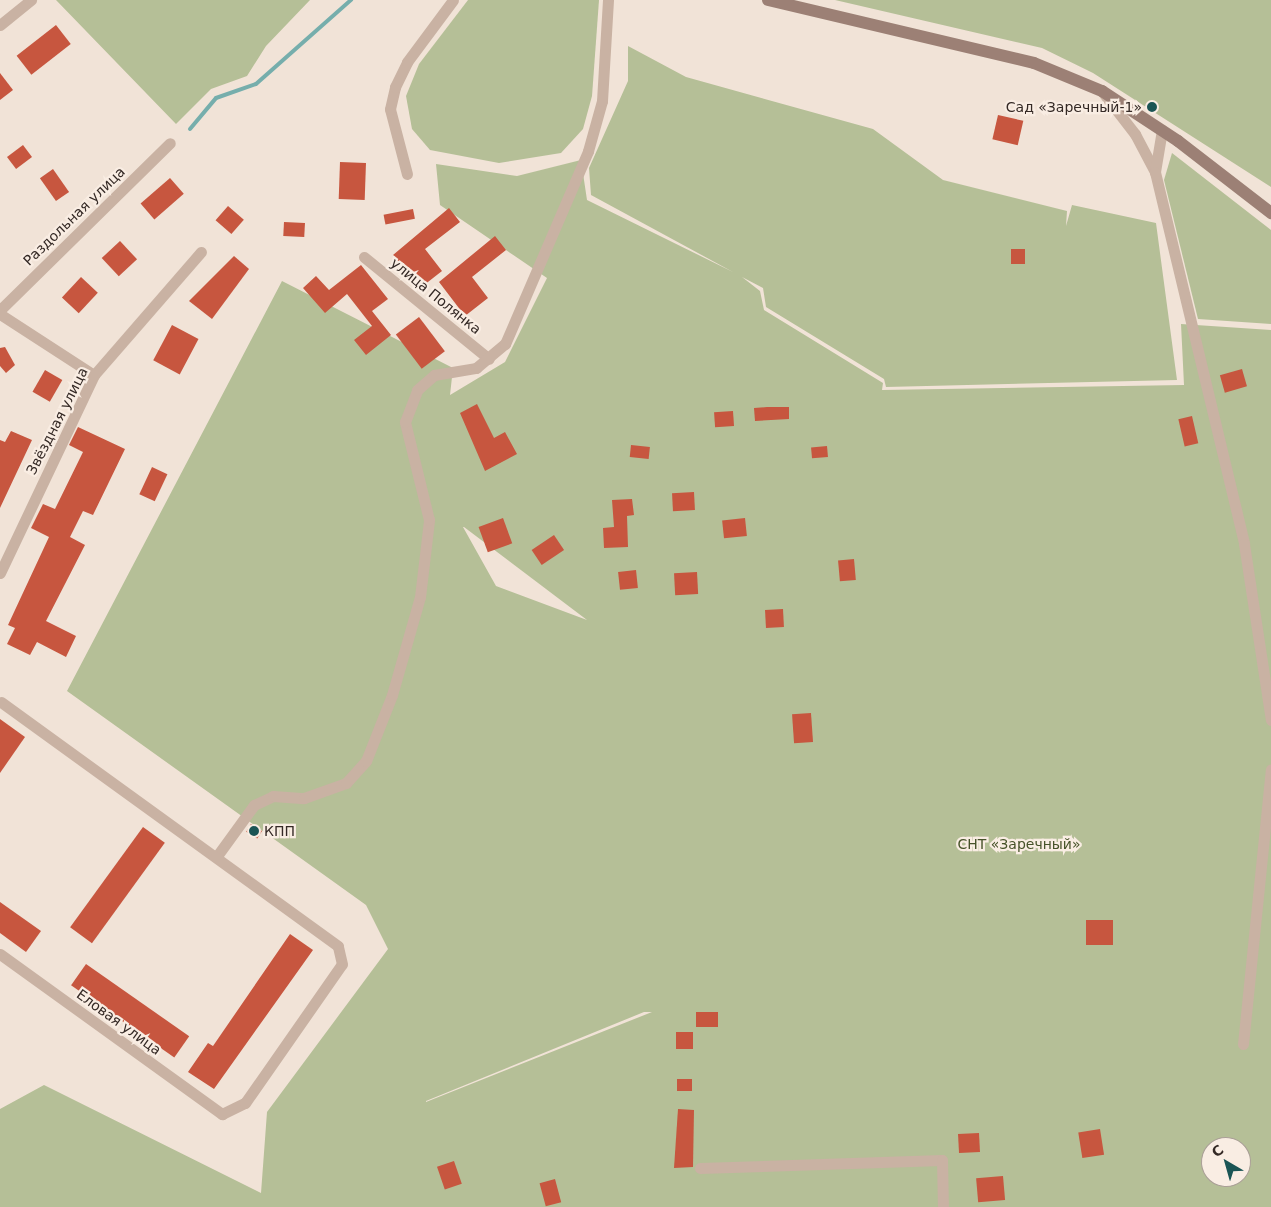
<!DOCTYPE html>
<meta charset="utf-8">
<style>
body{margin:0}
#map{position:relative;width:1271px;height:1207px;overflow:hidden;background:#f1e3d7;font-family:"DejaVu Sans",sans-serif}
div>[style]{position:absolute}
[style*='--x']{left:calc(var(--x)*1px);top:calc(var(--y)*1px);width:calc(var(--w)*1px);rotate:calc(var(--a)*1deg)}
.green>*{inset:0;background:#b5bf97}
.stream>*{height:4px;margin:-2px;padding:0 2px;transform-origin:2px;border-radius:2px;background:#76aeac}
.building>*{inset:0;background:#c7563f;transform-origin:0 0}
.street>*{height:11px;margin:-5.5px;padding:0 5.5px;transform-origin:5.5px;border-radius:5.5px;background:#c9b2a3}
.secondary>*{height:12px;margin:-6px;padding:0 6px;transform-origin:6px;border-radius:6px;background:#9c8075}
.dots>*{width:14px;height:14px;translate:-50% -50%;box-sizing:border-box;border:2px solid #f9ede3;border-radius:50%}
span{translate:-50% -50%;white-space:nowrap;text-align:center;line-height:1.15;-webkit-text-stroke:4.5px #f9ede3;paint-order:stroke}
.poi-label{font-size:14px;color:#342925}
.right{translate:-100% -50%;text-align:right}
.left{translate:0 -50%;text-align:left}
.street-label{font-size:14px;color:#342925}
.park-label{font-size:14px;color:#465229}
.north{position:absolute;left:1201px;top:1137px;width:50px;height:50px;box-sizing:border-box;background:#f9ede3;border:1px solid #aa9f97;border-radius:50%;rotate:322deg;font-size:14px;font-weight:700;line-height:20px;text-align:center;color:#342925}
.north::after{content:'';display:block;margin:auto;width:18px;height:22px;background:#1b5555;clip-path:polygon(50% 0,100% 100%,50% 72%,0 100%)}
</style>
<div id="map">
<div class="green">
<div style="clip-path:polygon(56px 0,310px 0,266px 46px,247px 76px,211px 89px,176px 124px)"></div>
<div style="clip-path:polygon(468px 0,599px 0,592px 96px,583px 129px,561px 153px,499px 163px,430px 150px,412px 129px,406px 96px,419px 64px)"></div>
<div style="clip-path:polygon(835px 0,1271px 0,1271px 187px,1093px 73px,1042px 48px)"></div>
<div style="clip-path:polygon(evenodd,628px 46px,686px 77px,873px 129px,943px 180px,1067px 211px,1066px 226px,1072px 205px,1156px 223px,1177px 380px,886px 387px,884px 379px,766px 307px,763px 288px,742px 277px,760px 291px,764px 310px,883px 383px,882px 390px,1184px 385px,1181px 324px,1271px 330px,1271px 1207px,0 1207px,0 1109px,44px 1085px,261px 1193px,267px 1112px,388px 949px,366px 905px,67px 691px,282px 281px,453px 368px,450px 395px,505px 362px,547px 278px,440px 205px,436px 164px,517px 176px,581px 160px,587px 200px,733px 272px,591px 195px,589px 168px,628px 81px,628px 46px,463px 527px,464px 527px,587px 620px,496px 586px,463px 527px,628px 46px,644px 1012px,652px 1012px,426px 1102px,426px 1101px,644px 1012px,628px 46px,1211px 1147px,1241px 1147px,1241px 1177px,1211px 1177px,1211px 1147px)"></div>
<div style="clip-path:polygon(1172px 153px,1271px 230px,1271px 324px,1198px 319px,1164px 180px)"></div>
</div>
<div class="stream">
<div style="--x:190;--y:129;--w:40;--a:-50"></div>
<div style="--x:216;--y:98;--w:42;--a:-19.3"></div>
<div style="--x:256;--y:84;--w:127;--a:-41.5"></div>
</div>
<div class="building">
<div style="left:56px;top:25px;width:24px;height:50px;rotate:52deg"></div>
<div style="clip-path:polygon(0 73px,13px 90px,0 100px)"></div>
<div style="left:998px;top:115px;width:26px;height:25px;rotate:13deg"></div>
<div style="left:23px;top:145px;width:15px;height:20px;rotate:53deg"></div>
<div style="left:340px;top:162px;width:26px;height:37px;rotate:2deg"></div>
<div style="left:53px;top:169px;width:28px;height:16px;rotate:55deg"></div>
<div style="left:170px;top:178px;width:21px;height:39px;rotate:49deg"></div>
<div style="left:228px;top:206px;width:21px;height:19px;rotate:41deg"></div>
<div style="clip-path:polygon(449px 208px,460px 222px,425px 249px,442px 271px,419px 289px,393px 255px)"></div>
<div style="left:413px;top:209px;width:10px;height:30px;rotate:79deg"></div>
<div style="left:284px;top:222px;width:21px;height:14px;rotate:3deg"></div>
<div style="clip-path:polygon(495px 236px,506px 250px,472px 277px,488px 298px,465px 316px,439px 282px)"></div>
<div style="left:120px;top:241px;width:25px;height:25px;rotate:47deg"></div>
<div style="left:1025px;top:249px;width:15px;height:14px;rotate:90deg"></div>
<div style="clip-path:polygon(234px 256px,249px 269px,212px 319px,189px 301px)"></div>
<div style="clip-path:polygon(361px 265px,388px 299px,372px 311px,391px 335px,366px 355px,354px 340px,372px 326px,347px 294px,325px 313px,303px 288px,316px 276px,329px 290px)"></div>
<div style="left:81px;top:277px;width:23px;height:28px;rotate:43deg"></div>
<div style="left:419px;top:317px;width:43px;height:29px;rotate:53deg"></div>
<div style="left:172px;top:325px;width:30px;height:40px;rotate:28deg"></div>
<div style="clip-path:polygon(5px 347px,15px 365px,6px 373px,0 366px,0 348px)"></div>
<div style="left:1242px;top:369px;width:18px;height:23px;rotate:74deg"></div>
<div style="left:45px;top:370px;width:20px;height:25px;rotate:30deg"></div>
<div style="clip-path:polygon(477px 404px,494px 438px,505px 432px,517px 454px,485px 471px,460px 413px)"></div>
<div style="clip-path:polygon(767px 407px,789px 407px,789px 419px,755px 421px,754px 408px)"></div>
<div style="left:733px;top:411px;width:15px;height:19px;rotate:86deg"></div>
<div style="left:1192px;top:416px;width:28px;height:14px;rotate:77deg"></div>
<div style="clip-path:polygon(78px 427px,125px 449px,93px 515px,83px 511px,70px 537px,85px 545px,46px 621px,76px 636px,66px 657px,37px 642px,30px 655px,7px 644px,15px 628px,8px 625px,49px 537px,31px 528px,43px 504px,55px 509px,83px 452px,69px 445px)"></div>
<div style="clip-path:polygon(11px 431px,32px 440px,0 508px,0 440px,5px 442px)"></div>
<div style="left:631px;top:445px;width:19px;height:12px;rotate:6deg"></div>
<div style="left:827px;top:446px;width:11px;height:16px;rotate:85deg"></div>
<div style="left:152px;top:467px;width:17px;height:30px;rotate:25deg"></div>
<div style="left:694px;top:492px;width:18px;height:22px;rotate:87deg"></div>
<div style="clip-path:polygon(632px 499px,634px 515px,627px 516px,628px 547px,604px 548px,603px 528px,614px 527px,612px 500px)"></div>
<div style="left:503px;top:518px;width:27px;height:26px;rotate:70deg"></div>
<div style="left:745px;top:518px;width:18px;height:23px;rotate:84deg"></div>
<div style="left:554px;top:535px;width:18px;height:27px;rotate:56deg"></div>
<div style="left:854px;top:559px;width:21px;height:16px;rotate:85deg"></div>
<div style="left:636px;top:570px;width:18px;height:18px;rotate:84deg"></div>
<div style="left:697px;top:572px;width:22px;height:23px;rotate:87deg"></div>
<div style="left:783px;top:609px;width:18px;height:18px;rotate:87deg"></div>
<div style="left:811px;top:713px;width:29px;height:19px;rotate:86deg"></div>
<div style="clip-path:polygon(0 719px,25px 737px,0 773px)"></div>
<div style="left:251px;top:824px;width:13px;height:9px;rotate:32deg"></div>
<div style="left:143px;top:827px;width:27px;height:124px;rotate:36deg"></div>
<div style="clip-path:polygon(0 902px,41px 931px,26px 952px,0 933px)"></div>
<div style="left:1113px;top:920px;width:25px;height:27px;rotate:90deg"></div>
<div style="clip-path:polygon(290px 934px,313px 950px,214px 1089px,188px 1072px,208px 1043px,213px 1046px)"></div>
<div style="left:86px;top:964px;width:126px;height:26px;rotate:35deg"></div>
<div style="left:696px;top:1012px;width:22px;height:15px"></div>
<div style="left:676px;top:1032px;width:17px;height:17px"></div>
<div style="left:692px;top:1079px;width:12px;height:15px;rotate:90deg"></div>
<div style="clip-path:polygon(678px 1109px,694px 1110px,693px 1167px,674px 1168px)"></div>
<div style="left:1100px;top:1129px;width:26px;height:22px;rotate:81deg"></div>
<div style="left:979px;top:1133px;width:19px;height:21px;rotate:87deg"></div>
<div style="left:454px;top:1161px;width:24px;height:18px;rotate:71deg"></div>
<div style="left:1003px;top:1176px;width:24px;height:27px;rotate:85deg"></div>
<div style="left:555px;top:1179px;width:24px;height:16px;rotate:75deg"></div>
</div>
<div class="street">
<div style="--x:0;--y:25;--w:40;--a:-39"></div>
<div style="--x:1104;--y:94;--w:51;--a:52.2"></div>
<div style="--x:1135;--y:134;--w:41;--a:62.2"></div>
<div style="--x:1162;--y:130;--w:43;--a:99.5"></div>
<div style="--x:1155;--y:172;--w:382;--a:76.5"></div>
<div style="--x:1244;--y:544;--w:178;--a:81.3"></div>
<div style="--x:407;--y:174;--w:67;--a:-104.7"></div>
<div style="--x:390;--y:109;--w:23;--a:-77"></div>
<div style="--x:395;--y:87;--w:28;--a:-64"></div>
<div style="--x:407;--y:62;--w:77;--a:-53.4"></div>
<div style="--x:364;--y:257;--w:161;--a:39.2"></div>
<div style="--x:0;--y:310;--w:238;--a:-44.5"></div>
<div style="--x:0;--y:314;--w:112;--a:33"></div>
<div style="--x:0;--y:573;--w:219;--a:-64.6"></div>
<div style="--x:94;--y:375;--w:163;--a:-49"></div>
<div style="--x:217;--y:856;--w:63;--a:-54"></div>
<div style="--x:254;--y:805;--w:21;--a:-25"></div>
<div style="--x:273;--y:796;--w:31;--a:4"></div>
<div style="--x:304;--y:798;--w:45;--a:-19.7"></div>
<div style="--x:346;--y:783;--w:30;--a:-48"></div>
<div style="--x:366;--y:761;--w:71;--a:-68.5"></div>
<div style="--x:392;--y:695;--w:102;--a:-74.1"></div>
<div style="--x:420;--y:597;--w:78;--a:-83.3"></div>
<div style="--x:429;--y:520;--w:101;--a:-103.8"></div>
<div style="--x:405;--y:422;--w:34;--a:-69"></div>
<div style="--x:417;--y:390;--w:23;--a:-41"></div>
<div style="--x:434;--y:375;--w:43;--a:-9.5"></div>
<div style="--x:476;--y:368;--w:38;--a:-40"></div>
<div style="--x:505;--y:344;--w:210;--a:-66.7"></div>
<div style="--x:588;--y:151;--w:52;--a:-74.4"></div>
<div style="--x:602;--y:101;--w:101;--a:-86.6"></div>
<div style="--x:0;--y:954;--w:274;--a:35.8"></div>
<div style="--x:222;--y:1114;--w:25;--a:-26"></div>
<div style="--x:245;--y:1103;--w:169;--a:-55.1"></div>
<div style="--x:342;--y:964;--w:18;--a:-103"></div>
<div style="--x:338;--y:946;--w:416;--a:-144.1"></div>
<div style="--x:1243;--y:1044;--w:276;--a:-84.2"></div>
<div style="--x:700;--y:1168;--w:242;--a:-1.9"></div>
<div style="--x:942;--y:1160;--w:47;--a:88.8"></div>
</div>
<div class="secondary">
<div style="--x:768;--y:0;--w:273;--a:13.3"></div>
<div style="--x:1034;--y:63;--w:74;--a:22.4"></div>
<div style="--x:1102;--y:91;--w:91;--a:33.3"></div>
<div style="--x:1178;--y:141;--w:118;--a:37.7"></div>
</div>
<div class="dots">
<div style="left:1152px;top:107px;background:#1b5555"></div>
<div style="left:254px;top:831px;background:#1b5555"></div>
</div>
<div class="poi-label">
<span class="right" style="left:1142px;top:107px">Сад «Заречный-1»</span>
<span class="left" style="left:264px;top:831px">КПП</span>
</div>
<div class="street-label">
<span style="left:74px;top:216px;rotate:-44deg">Раздольная улица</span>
<span style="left:436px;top:296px;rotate:39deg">улица Полянка</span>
<span style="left:57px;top:421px;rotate:-63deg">Звёздная улица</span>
<span style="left:119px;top:1022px;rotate:36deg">Еловая улица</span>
</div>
<div class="park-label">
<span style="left:1019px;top:844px">СНТ «Заречный»</span>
</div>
<div class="north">С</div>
</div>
